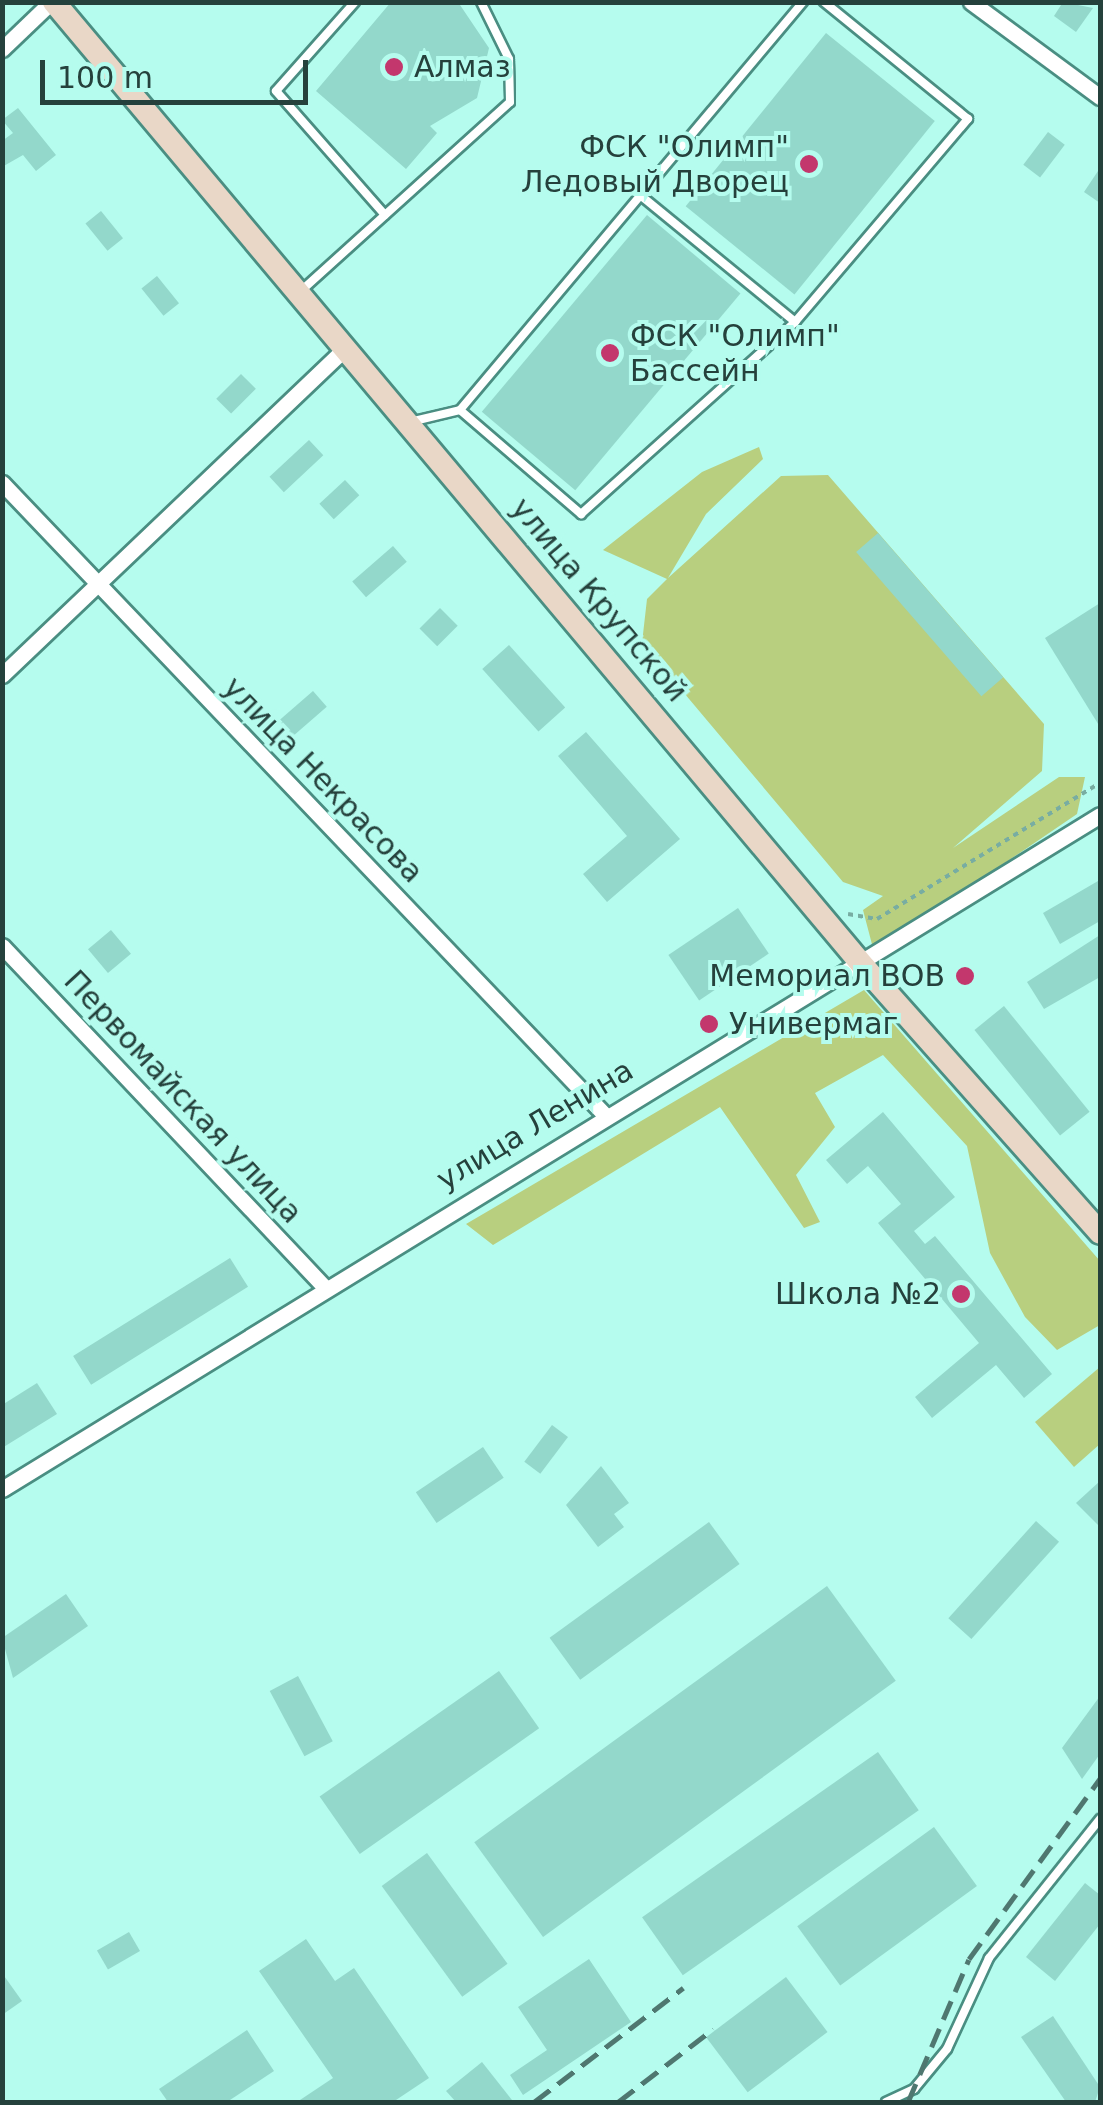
<!DOCTYPE html>
<meta charset="utf-8">
<style>
body{margin:0}
#map{position:relative;width:1103px;height:2105px;overflow:hidden;background:#b5fcee;font-family:"DejaVu Sans",sans-serif}
div>[style]{position:absolute}
[style*='--x']{left:calc(var(--x)*1px);top:calc(var(--y)*1px);width:calc(var(--w)*1px);rotate:calc(var(--a)*1deg)}
.green>*{inset:0;background:#b8cf7f}
.building>*{inset:0;background:#93d8cb;transform-origin:0 0}
.path>*{height:4px;margin-top:-2px;transform-origin:0;background:repeating-linear-gradient(90deg,#78ada2 0 5px,transparent 0 10px)}
.roads{filter:drop-shadow(2px 0 #4a8e82) drop-shadow(-2px 0 #4a8e82) drop-shadow(0 2px #4a8e82) drop-shadow(0 -2px #4a8e82)}
.lane>*{height:8px;margin:-4px;padding:0 4px;transform-origin:4px;border-radius:4px;background:#fff}
.street>*{height:15px;margin:-7.5px;padding:0 7.5px;transform-origin:7.5px;border-radius:7.5px;background:#fff}
.secondary>*{height:22px;margin:-11px;padding:0 11px;transform-origin:11px;border-radius:11px;background:#e9d7c7}
.rail>*{height:5px;margin-top:-2.5px;transform-origin:0;background:repeating-linear-gradient(90deg,#4f7770 0 20px,transparent 0 30px)}
.dots>*{width:28px;height:28px;translate:-50% -50%;box-sizing:border-box;border:5px solid #b5fcee;border-radius:50%}
span{translate:-50% -50%;white-space:nowrap;text-align:center;line-height:1.15;-webkit-text-stroke:8px #b5fcee;paint-order:stroke}
.poi-label{font-size:30px;color:#25413c}
.left{translate:0 -50%;text-align:left}
.right{translate:-100% -50%;text-align:right}
.street-label{font-size:30px;color:#25413c}
.frame{position:absolute;inset:0;border:5px solid #25413c;pointer-events:none}
.scale{position:absolute;left:40px;top:60px;width:268px;height:45px;box-sizing:border-box;border:5px solid #25413c;border-top:0;padding-left:12px;font-size:30px;line-height:35px;white-space:nowrap;color:#25413c;-webkit-text-stroke:8px #b5fcee;paint-order:stroke}
</style>
<div id="map">
<div class="green">
<div style="clip-path:polygon(759px 447px,763px 459px,706px 514px,668px 578px,781px 476px,828px 475px,1044px 724px,1042px 771px,953px 848px,1059px 777px,1085px 777px,1077px 814px,874px 952px,863px 910px,883px 896px,843px 882px,642px 643px,647px 599px,667px 579px,603px 550px,702px 472px)"></div>
<div style="clip-path:polygon(864px 990px,1100px 1261px,1100px 1325px,1057px 1350px,1025px 1317px,990px 1253px,967px 1146px,883px 1055px,815px 1093px,835px 1127px,796px 1175px,820px 1222px,804px 1228px,720px 1107px,493px 1245px,466px 1224px)"></div>
<div style="clip-path:polygon(1100px 1367px,1100px 1444px,1074px 1467px,1035px 1422px)"></div>
</div>
<div class="building">
<div style="clip-path:polygon(391px 2px,458px 2px,489px 48px,477px 98px,430px 126px,437px 133px,406px 169px,316px 91px)"></div>
<div style="clip-path:polygon(1063px 2px,1093px 8px,1076px 32px,1054px 16px)"></div>
<div style="left:826px;top:33px;width:140px;height:223px;rotate:39deg"></div>
<div style="clip-path:polygon(18px 108px,56px 155px,36px 171px,23px 155px,2px 167px,2px 141px,13px 133px,2px 120px)"></div>
<div style="left:1048px;top:132px;width:21px;height:41px;rotate:37deg"></div>
<div style="clip-path:polygon(1100px 168px,1100px 203px,1084px 192px)"></div>
<div style="left:101px;top:211px;width:35px;height:20px;rotate:51deg"></div>
<div style="left:647px;top:215px;width:122px;height:257px;rotate:40deg"></div>
<div style="left:157px;top:276px;width:35px;height:20px;rotate:51deg"></div>
<div style="left:241px;top:374px;width:21px;height:35px;rotate:45deg"></div>
<div style="left:309px;top:440px;width:21px;height:54px;rotate:47deg"></div>
<div style="left:345px;top:480px;width:21px;height:35px;rotate:47deg"></div>
<div style="left:878px;top:533px;width:191px;height:29px;rotate:49deg"></div>
<div style="left:393px;top:546px;width:21px;height:54px;rotate:49deg"></div>
<div style="clip-path:polygon(1100px 603px,1100px 727px,1045px 638px)"></div>
<div style="left:440px;top:608px;width:25px;height:29px;rotate:45deg"></div>
<div style="left:509px;top:645px;width:84px;height:36px;rotate:48deg"></div>
<div style="left:313px;top:691px;width:21px;height:45px;rotate:49deg"></div>
<div style="clip-path:polygon(586px 732px,680px 839px,607px 902px,583px 874px,627px 836px,558px 756px)"></div>
<div style="clip-path:polygon(1098px 881px,1100px 921px,1060px 944px,1043px 913px)"></div>
<div style="left:738px;top:908px;width:55px;height:84px;rotate:56deg"></div>
<div style="left:111px;top:930px;width:31px;height:30px;rotate:50deg"></div>
<div style="clip-path:polygon(1100px 935px,1100px 977px,1044px 1009px,1027px 982px)"></div>
<div style="left:1004px;top:1006px;width:136px;height:38px;rotate:51deg"></div>
<div style="clip-path:polygon(883px 1112px,955px 1197px,914px 1231px,925px 1244px,935px 1236px,1052px 1374px,1024px 1398px,996px 1365px,932px 1418px,915px 1397px,979px 1343px,878px 1223px,901px 1204px,868px 1166px,847px 1184px,826px 1160px)"></div>
<div style="left:230px;top:1258px;width:34px;height:185px;rotate:58deg"></div>
<div style="clip-path:polygon(37px 1383px,57px 1414px,2px 1448px,2px 1405px)"></div>
<div style="left:552px;top:1425px;width:20px;height:46px;rotate:37deg"></div>
<div style="left:483px;top:1447px;width:37px;height:81px;rotate:56deg"></div>
<div style="clip-path:polygon(601px 1466px,629px 1503px,614px 1514px,624px 1527px,598px 1547px,566px 1505px)"></div>
<div style="clip-path:polygon(1100px 1481px,1100px 1527px,1076px 1503px)"></div>
<div style="left:1036px;top:1521px;width:31px;height:131px;rotate:42deg"></div>
<div style="left:709px;top:1522px;width:52px;height:197px;rotate:54deg"></div>
<div style="left:827px;top:1586px;width:117px;height:436px;rotate:54deg"></div>
<div style="clip-path:polygon(66px 1594px,88px 1626px,13px 1678px,2px 1638px)"></div>
<div style="left:499px;top:1671px;width:70px;height:219px;rotate:55deg"></div>
<div style="left:298px;top:1676px;width:74px;height:32px;rotate:62deg"></div>
<div style="clip-path:polygon(1100px 1696px,1100px 1754px,1082px 1779px,1062px 1748px)"></div>
<div style="left:878px;top:1752px;width:71px;height:288px;rotate:55deg"></div>
<div style="left:934px;top:1827px;width:73px;height:169px;rotate:54deg"></div>
<div style="left:427px;top:1853px;width:137px;height:56px;rotate:54deg"></div>
<div style="clip-path:polygon(1085px 1883px,1100px 1895px,1100px 1924px,1055px 1981px,1026px 1957px)"></div>
<div style="left:129px;top:1932px;width:22px;height:37px;rotate:60deg"></div>
<div style="clip-path:polygon(306px 1939px,335px 1981px,354px 1968px,429px 2078px,393px 2102px,297px 2102px,333px 2078px,259px 1971px)"></div>
<div style="clip-path:polygon(589px 1959px,631px 2022px,523px 2095px,510px 2075px,547px 2050px,518px 2007px)"></div>
<div style="clip-path:polygon(2px 1973px,22px 2001px,2px 2015px)"></div>
<div style="left:786px;top:1977px;width:69px;height:100px;rotate:53deg"></div>
<div style="clip-path:polygon(1053px 2016px,1100px 2087px,1095px 2102px,1066px 2102px,1021px 2037px)"></div>
<div style="clip-path:polygon(247px 2030px,274px 2071px,227px 2102px,168px 2102px,159px 2089px)"></div>
<div style="clip-path:polygon(482px 2062px,512px 2100px,510px 2102px,456px 2102px,446px 2091px)"></div>
</div>
<div class="path">
<div style="--x:848;--y:914;--w:29;--a:10"></div>
<div style="--x:877;--y:919;--w:261;--a:-31.4"></div>
</div>
<div class="roads">
<div class="lane">
<div style="--x:355;--y:2;--w:119;--a:131.6"></div>
<div style="--x:276;--y:91;--w:165;--a:48.7"></div>
<div style="--x:640;--y:195;--w:200;--a:39.3"></div>
<div style="--x:302;--y:290;--w:280;--a:-42.1"></div>
<div style="--x:510;--y:102;--w:43;--a:-91.3"></div>
<div style="--x:509;--y:59;--w:64;--a:-116.2"></div>
<div style="--x:460;--y:410;--w:160;--a:40.7"></div>
<div style="--x:581;--y:514;--w:288;--a:-41.9"></div>
<div style="--x:795;--y:322;--w:267;--a:-49.6"></div>
<div style="--x:968;--y:119;--w:186;--a:-140.9"></div>
<div style="--x:414;--y:421;--w:47;--a:-13.4"></div>
<div style="--x:460;--y:410;--w:533;--a:-49.95"></div>
<div style="--x:886;--y:2102;--w:31;--a:-25"></div>
<div style="--x:914;--y:2089;--w:52;--a:-50.5"></div>
<div style="--x:947;--y:2049;--w:100;--a:-65.2"></div>
<div style="--x:989;--y:1958;--w:178;--a:-51.4"></div>
</div>
<div class="street">
<div style="--x:971;--y:2;--w:160;--a:36.4"></div>
<div style="--x:2;--y:49;--w:68;--a:-43.8"></div>
<div style="--x:2;--y:483;--w:872;--a:46.35"></div>
<div style="--x:2;--y:675;--w:476;--a:-43.6"></div>
<div style="--x:2;--y:946;--w:468;--a:46.6"></div>
<div style="--x:2;--y:1489;--w:1288;--a:-31.54"></div>
</div>
<div class="secondary">
<div style="--x:54;--y:2;--w:1261;--a:49.99"></div>
<div style="--x:865;--y:968;--w:354;--a:48.4"></div>
</div>
</div>
<div class="rail">
<div style="--x:534;--y:2102;--w:188;--a:-37.4"></div>
<div style="--x:618;--y:2102;--w:120;--a:-37.5"></div>
<div style="--x:908;--y:2102;--w:155;--a:-66.9"></div>
<div style="--x:969;--y:1959;--w:223;--a:-54"></div>
</div>
<div class="dots">
<div style="left:394px;top:67px;background:#c3376d"></div>
<div style="left:809px;top:164px;background:#c3376d"></div>
<div style="left:610px;top:353px;background:#c3376d"></div>
<div style="left:965px;top:976px;background:#c3376d"></div>
<div style="left:709px;top:1024px;background:#c3376d"></div>
<div style="left:961px;top:1294px;background:#c3376d"></div>
</div>
<div class="poi-label">
<span class="left" style="left:414px;top:67px">Алмаз</span>
<span class="right" style="left:789px;top:164px">ФСК "Олимп"<br>Ледовый Дворец</span>
<span class="left" style="left:630px;top:353px">ФСК "Олимп"<br>Бассейн</span>
<span class="right" style="left:945px;top:976px">Мемориал ВОВ</span>
<span class="left" style="left:729px;top:1024px">Универмаг</span>
<span class="right" style="left:941px;top:1294px">Школа №2</span>
</div>
<div class="street-label">
<span style="left:599px;top:600px;rotate:50deg">улица Крупской</span>
<span style="left:323px;top:780px;rotate:46deg">улица Некрасова</span>
<span style="left:183px;top:1097px;rotate:47deg">Первомайская улица</span>
<span style="left:535px;top:1125px;rotate:-31deg">улица Ленина</span>
</div>
<div class="frame"></div>
<div class="scale">100 m</div>
</div>
